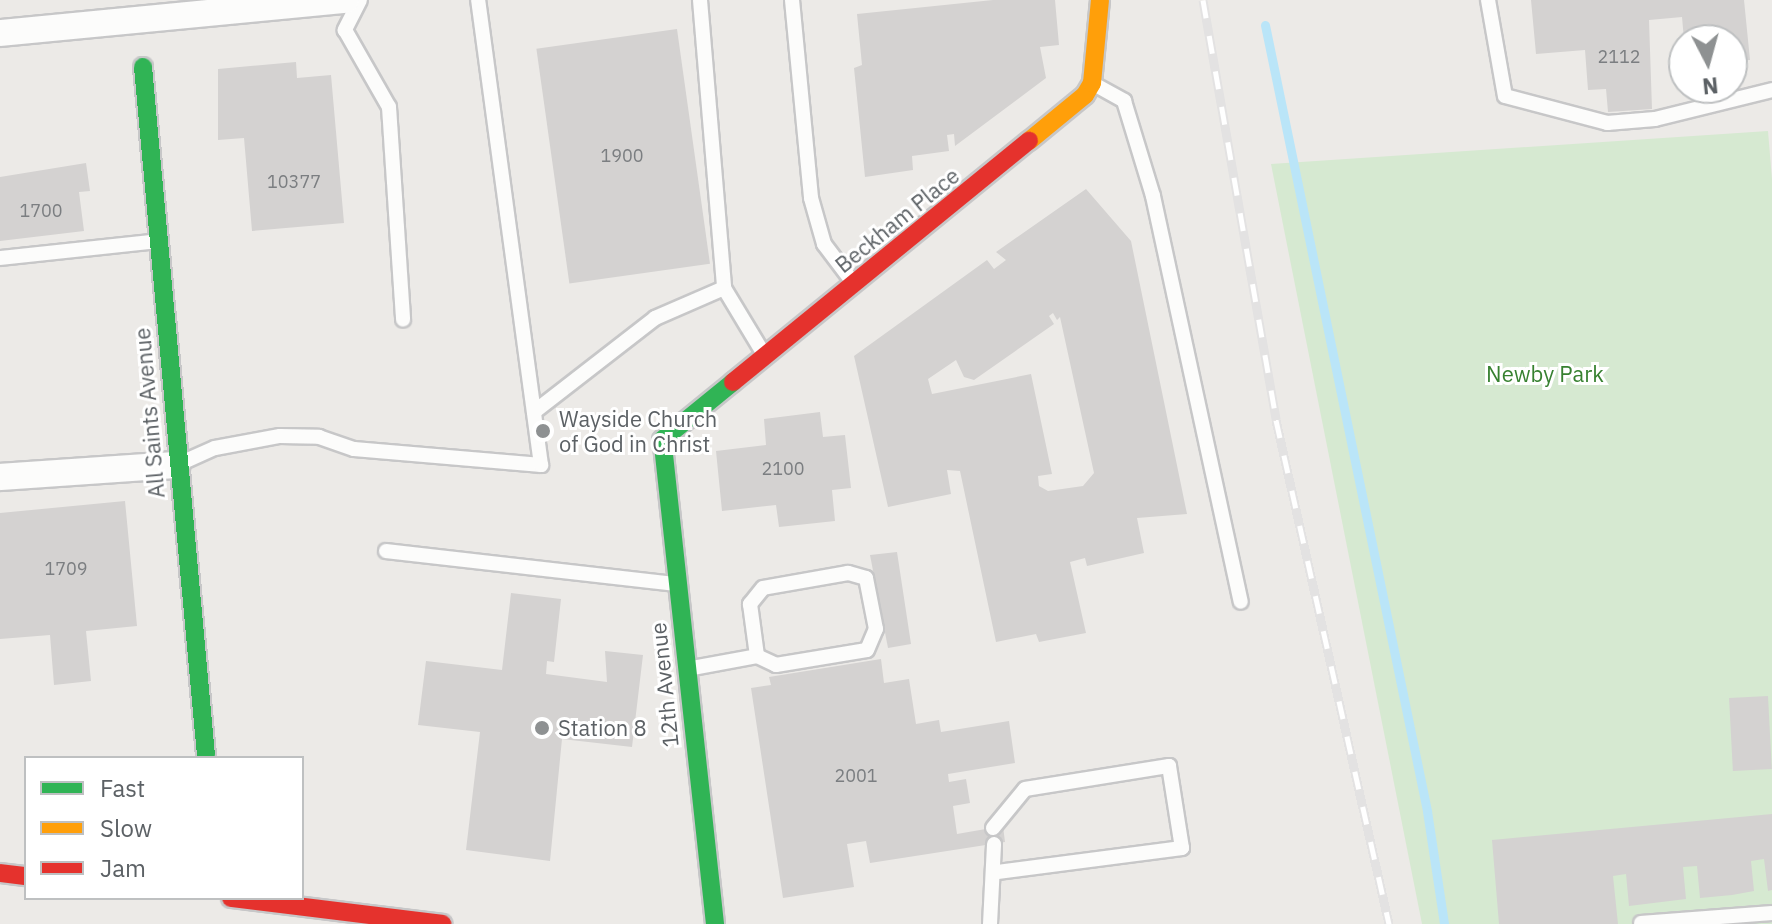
<!DOCTYPE html>
<style>
body{margin:0}
#map{position:relative;width:1772px;height:924px;overflow:hidden;background:#eceae7;font-family:"IBM Plex Sans",sans-serif}
div>[style]{position:absolute}
[style*='--x']{left:calc(var(--x)*1px);top:calc(var(--y)*1px);width:calc(var(--w)*1px);rotate:calc(var(--a)*1deg)}
.green>*{inset:0;background:#d6e9d1}
.stream>*{height:9px;margin:-4.5px;padding:0 4.5px;transform-origin:4.5px;border-radius:4.5px;background:#bae5f8}
.building>*{inset:0;background:#d4d2d1;transform-origin:0 0}
.roads{filter:drop-shadow(2px 0 #c7c7c8) drop-shadow(-2px 0 #c7c7c8) drop-shadow(0 2px #c7c7c8) drop-shadow(0 -2px #c7c7c8)}
.lane>*{height:14px;margin:-7px;padding:0 7px;transform-origin:7px;border-radius:7px;background:#fcfcfb}
.street>*{height:26px;margin:-13px;padding:0 13px;transform-origin:13px;border-radius:13px;background:#fcfcfb}
.fast>*{height:18px;margin:-9px;padding:0 9px;transform-origin:9px;border-radius:9px;background:#30b455}
.slow>*{height:18px;margin:-9px;padding:0 9px;transform-origin:9px;border-radius:9px;background:#ff9f0a}
.jam>*{height:18px;margin:-9px;padding:0 9px;transform-origin:9px;border-radius:9px;background:#e5322d}
.rail>*{height:9px;margin-top:-4.5px;transform-origin:0;background:repeating-linear-gradient(90deg,#fff 0 18px,#e3e2e2 0 36px);box-sizing:border-box;border-block:2px solid #e3e2e2}
.dots>*{width:22px;height:22px;translate:-50% -50%;box-sizing:border-box;border:4px solid #fff;border-radius:50%}
span{translate:-50% -50%;white-space:nowrap;text-align:center;line-height:1.15;-webkit-text-stroke:6px #fff;paint-order:stroke}
.number-label{font-size:18px;color:#7b7e81}
.number-label span{-webkit-text-stroke-width:0}
.street-label{font-size:22px;color:#5c6165}
.park-label{font-size:22px;color:#378130}
.poi-label{font-size:22px;color:#5c6165}
.left{translate:0 -50%;text-align:left}
.legend{position:absolute;left:24px;top:756px;width:280px;height:144px;box-sizing:border-box;background:#fff;border:2px solid #bec0c1;margin:0;padding:10px 14px;list-style:none;font-size:24px;color:#5c6165}
.legend li{display:flex;align-items:center;gap:16px;height:40px}
.legend b{width:40px;border:2px solid #bec0c1}
.north{position:absolute;left:1668px;top:24px;width:80px;height:80px;box-sizing:border-box;background:#fff;border:2px solid #bec0c1;border-radius:50%;rotate:174deg;font-size:22px;font-weight:700;line-height:32px;text-align:center;color:#5c6165}
.north::after{content:'';display:block;margin:auto;width:28px;height:36px;background:#8e9192;clip-path:polygon(50% 0,100% 100%,50% 72%,0 100%)}
</style>
<div id="map">
<div class="green">
<div style="clip-path:polygon(1768px 131px,1772px 179px,1772px 924px,1422px 924px,1271px 164px)"></div>
</div>
<div class="stream">
<div style="--x:1265;--y:25;--w:803;--a:78.35"></div>
<div style="--x:1427;--y:811;--w:114;--a:81.4"></div>
</div>
<div class="building">
<div style="clip-path:polygon(993px 0,1055px 0,1059px 45px,1040px 47px,1046px 78px,955px 146px,954px 134px,947px 135px,949px 151px,912px 156px,913px 170px,865px 177px,854px 68px,862px 65px,857px 14px)"></div>
<div style="clip-path:polygon(1531px 0,1744px 0,1750px 60px,1732px 61px,1732px 40px,1684px 40px,1682px 17px,1649px 20px,1652px 109px,1608px 112px,1606px 89px,1588px 90px,1585px 50px,1536px 54px)"></div>
<div style="left:677px;top:29px;width:237px;height:142px;rotate:82deg"></div>
<div style="clip-path:polygon(296px 62px,297px 78px,331px 75px,344px 223px,252px 231px,244px 138px,218px 140px,218px 69px)"></div>
<div style="clip-path:polygon(86px 163px,90px 191px,79px 192px,84px 231px,0 241px,0 177px)"></div>
<div style="clip-path:polygon(evenodd,1086px 189px,1131px 241px,1187px 514px,1137px 518px,1144px 553px,1087px 566px,1085px 558px,1070px 562px,1086px 633px,1039px 642px,1036px 634px,996px 642px,960px 471px,947px 470px,951px 494px,888px 507px,854px 356px,987px 260px,994px 269px,1006px 260px,996px 252px,1086px 189px,1053px 313px,1057px 320px,1060px 317px,1094px 473px,1083px 486px,1048px 491px,1039px 486px,1038px 476px,1052px 474px,1031px 374px,932px 394px,928px 379px,956px 360px,964px 377px,974px 380px,1054px 324px,1049px 316px,1053px 313px)"></div>
<div style="clip-path:polygon(820px 412px,823px 437px,845px 435px,851px 488px,832px 490px,835px 521px,779px 527px,776px 505px,722px 511px,716px 451px,766px 445px,764px 419px)"></div>
<div style="clip-path:polygon(125px 501px,137px 626px,86px 631px,91px 681px,54px 685px,50px 635px,0 639px,0 513px)"></div>
<div style="clip-path:polygon(897px 552px,911px 644px,888px 648px,870px 555px)"></div>
<div style="clip-path:polygon(511px 593px,561px 599px,554px 662px,547px 661px,546px 674px,607px 682px,605px 651px,643px 655px,632px 747px,562px 739px,550px 861px,466px 850px,480px 732px,418px 725px,426px 661px,502px 670px)"></div>
<div style="clip-path:polygon(881px 659px,884px 683px,909px 679px,916px 724px,939px 720px,941px 732px,1009px 721px,1015px 763px,948px 774px,949px 782px,966px 779px,970px 803px,953px 806px,957px 834px,1003px 826px,1005px 842px,870px 863px,866px 841px,847px 844px,854px 887px,783px 898px,751px 688px,771px 685px,769px 677px)"></div>
<div style="left:1768px;top:696px;width:73px;height:39px;rotate:87deg"></div>
<div style="clip-path:polygon(1772px 814px,1772px 890px,1768px 891px,1764px 859px,1751px 861px,1754px 891px,1732px 895px,1700px 898px,1697px 866px,1683px 867px,1686px 899px,1629px 906px,1626px 874px,1613px 876px,1618px 924px,1499px 924px,1492px 840px)"></div>
</div>
<div class="roads">
<div class="lane">
<div style="--x:360;--y:0;--w:34;--a:117"></div>
<div style="--x:345;--y:30;--w:89;--a:60.3"></div>
<div style="--x:389;--y:107;--w:213;--a:86.2"></div>
<div style="--x:700;--y:0;--w:289;--a:85.2"></div>
<div style="--x:724;--y:288;--w:79;--a:58.9"></div>
<div style="--x:792;--y:0;--w:199;--a:84.5"></div>
<div style="--x:811;--y:198;--w:48;--a:74.2"></div>
<div style="--x:824;--y:244;--w:46;--a:52.9"></div>
<div style="--x:1488;--y:0;--w:97;--a:80"></div>
<div style="--x:1505;--y:96;--w:106;--a:14.8"></div>
<div style="--x:1607;--y:123;--w:48;--a:-4.8"></div>
<div style="--x:1655;--y:119;--w:121;--a:-13.9"></div>
<div style="--x:1092;--y:83;--w:37;--a:29"></div>
<div style="--x:1124;--y:101;--w:99;--a:73"></div>
<div style="--x:1153;--y:196;--w:415;--a:77.8"></div>
<div style="--x:0;--y:258;--w:159;--a:-6.1"></div>
<div style="--x:534;--y:412;--w:153;--a:-37.8"></div>
<div style="--x:655;--y:318;--w:75;--a:-23.5"></div>
<div style="--x:181;--y:463;--w:37;--a:-24"></div>
<div style="--x:215;--y:448;--w:66;--a:-10.5"></div>
<div style="--x:280;--y:436;--w:39;--a:1"></div>
<div style="--x:319;--y:437;--w:37;--a:19"></div>
<div style="--x:354;--y:449;--w:188;--a:4.9"></div>
<div style="--x:541;--y:465;--w:469;--a:-97.7"></div>
<div style="--x:386;--y:551;--w:292;--a:6.5"></div>
<div style="--x:687;--y:669;--w:71;--a:-10.5"></div>
<div style="--x:757;--y:656;--w:21;--a:25"></div>
<div style="--x:776;--y:665;--w:92;--a:-9.4"></div>
<div style="--x:867;--y:650;--w:23;--a:-67"></div>
<div style="--x:876;--y:629;--w:52;--a:-101.1"></div>
<div style="--x:866;--y:578;--w:19;--a:-164"></div>
<div style="--x:848;--y:573;--w:86;--a:170"></div>
<div style="--x:763;--y:588;--w:21;--a:129"></div>
<div style="--x:750;--y:604;--w:52;--a:82.3"></div>
<div style="--x:993;--y:828;--w:50;--a:-50.6"></div>
<div style="--x:1025;--y:789;--w:146;--a:-9.1"></div>
<div style="--x:1169;--y:766;--w:83;--a:81"></div>
<div style="--x:1182;--y:848;--w:188;--a:172.6"></div>
<div style="--x:1641;--y:923;--w:131;--a:-4.4"></div>
<div style="--x:990;--y:924;--w:80;--a:-87.1"></div>
</div>
<div class="street">
<div style="--x:0;--y:33;--w:347;--a:-5.5"></div>
<div style="--x:0;--y:477;--w:177;--a:-3.9"></div>
</div>
<div class="fast">
<div style="--x:143;--y:67;--w:691;--a:84.77"></div>
<div style="--x:715;--y:924;--w:487;--a:-96.2"></div>
<div style="--x:662;--y:440;--w:92;--a:-39.2"></div>
</div>
<div class="slow">
<div style="--x:1029;--y:141;--w:72;--a:-39.4"></div>
<div style="--x:1085;--y:95;--w:14;--a:-60"></div>
<div style="--x:1092;--y:83;--w:83;--a:-84.5"></div>
</div>
<div class="jam">
<div style="--x:733;--y:382;--w:382;--a:-39.2"></div>
<div style="--x:0;--y:873;--w:26;--a:7"></div>
<div style="--x:231;--y:898;--w:213;--a:7"></div>
</div>
</div>
<div class="rail">
<div style="--x:1203;--y:0;--w:426;--a:80.1"></div>
<div style="--x:1276;--y:420;--w:517;--a:77.36"></div>
</div>
<div class="dots">
<div style="left:543px;top:431px;background:#8e9192"></div>
<div style="left:542px;top:728px;background:#8e9192"></div>
</div>
<div class="number-label">
<span style="left:1619px;top:57px">2112</span>
<span style="left:622px;top:156px">1900</span>
<span style="left:294px;top:182px">10377</span>
<span style="left:41px;top:211px">1700</span>
<span style="left:783px;top:469px">2100</span>
<span style="left:66px;top:569px">1709</span>
<span style="left:856px;top:776px">2001</span>
</div>
<div class="street-label">
<span style="left:897px;top:220px;rotate:-39deg">Beckham Place</span>
<span style="left:149px;top:413px;rotate:-95deg">All Saints Avenue</span>
<span style="left:664px;top:685px;rotate:-96deg">12th Avenue</span>
</div>
<div class="park-label">
<span style="left:1545px;top:374px">Newby Park</span>
</div>
<div class="poi-label">
<span class="left" style="left:559px;top:431px">Wayside Church<br>of God in Christ</span>
<span class="left" style="left:558px;top:728px">Station 8</span>
</div>
<ul class="legend">
<li><b style="height:10px;background:#30b455"></b>Fast</li>
<li><b style="height:10px;background:#ff9f0a"></b>Slow</li>
<li><b style="height:10px;background:#e5322d"></b>Jam</li>
</ul>
<div class="north">N</div>
</div>
